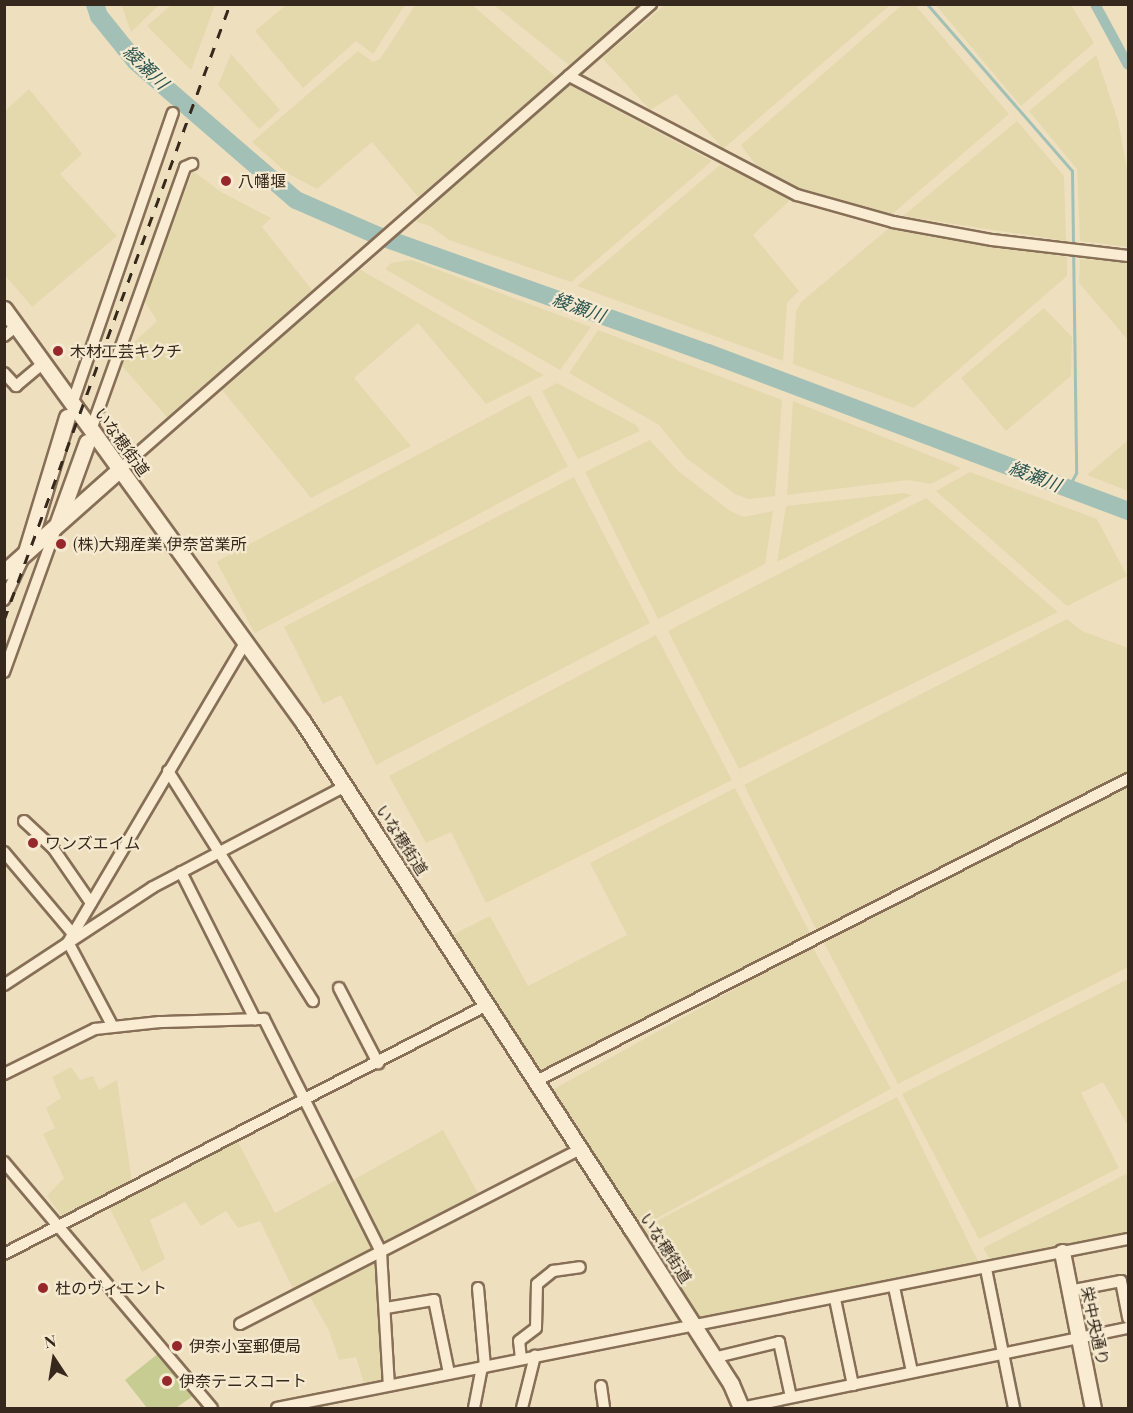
<!DOCTYPE html>
<meta charset="utf-8">
<style>
body{margin:0}
#map{position:relative;width:1133px;height:1413px;overflow:hidden;background:#eedfbf;font-family:"Playfair Display","Noto Sans JP",serif}
div>[style]{position:absolute}
[style*='--x']{left:calc(var(--x)*1px);top:calc(var(--y)*1px);width:calc(var(--w)*1px);rotate:calc(var(--a)*1deg)}
.farmland>*{inset:0;background:#e4d9ad;transform-origin:0 0}
.green>*{inset:0;background:#c7cc93}
.stream>*{height:3px;margin:-1.5px;padding:0 1.5px;transform-origin:1.5px;border-radius:1.5px;background:#a2c0b6}
.canal>*{height:10px;margin:-5px;padding:0 5px;transform-origin:5px;border-radius:5px;background:#a2c0b6}
.river>*{height:18px;margin:-9px;padding:0 9px;transform-origin:9px;border-radius:9px;background:#a2c0b6}
.roads{filter:drop-shadow(2px 0 #876f57) drop-shadow(-2px 0 #876f57) drop-shadow(0 2px #876f57) drop-shadow(0 -2px #876f57)}
.street>*{height:10px;margin:-5px;padding:0 5px;transform-origin:5px;border-radius:5px;background:#f9ecd2}
.secondary>*{height:15px;margin:-7.5px;padding:0 7.5px;transform-origin:7.5px;border-radius:7.5px;background:#f9ecd2}
.rail>*{height:3px;margin-top:-1.5px;transform-origin:0;background:repeating-linear-gradient(90deg,#36281c 0 10px,transparent 0 20px)}
.dots>*{width:16px;height:16px;translate:-50% -50%;box-sizing:border-box;border:3px solid #f5e9cf;border-radius:50%}
span{translate:-50% -50%;white-space:nowrap;text-align:center;line-height:1.15;-webkit-text-stroke:4.5px #f5e9cf;paint-order:stroke}
.poi-label{font-size:16px;color:#36281c}
.left{translate:0 -50%;text-align:left}
.street-label{font-size:16px;color:#36281c}
.water-label{font-size:18px;color:#2b5652;font-style:italic}
.frame{position:absolute;inset:0;border:6px solid #36281c;pointer-events:none}
.north{position:absolute;left:24px;top:1329px;width:60px;height:60px;-webkit-text-stroke:4px #f5e9cf;paint-order:stroke;rotate:348deg;font-size:16px;font-weight:700;line-height:24px;text-align:center;color:#36281c}
.north::after{content:'';display:block;margin:auto;width:21px;height:27px;background:#36281c;clip-path:polygon(50% 0,100% 100%,50% 72%,0 100%)}
</style>
<div id="map">
<div class="farmland">
<div style="clip-path:polygon(121px 4px,159px 4px,159px 5px,131px 32px)"></div>
<div style="clip-path:polygon(416px 4px,472px 5px,556px 77px,418px 197px,372px 142px,317px 189px,287px 173px,252px 142px,358px 51px,373px 62px,380px 59px)"></div>
<div style="clip-path:polygon(171px 5px,215px 5px,191px 70px,147px 26px)"></div>
<div style="clip-path:polygon(286px 5px,286px 4px,405px 5px,373px 54px,356px 41px,303px 88px,255px 31px)"></div>
<div style="clip-path:polygon(494px 5px,494px 4px,639px 5px,569px 65px)"></div>
<div style="clip-path:polygon(665px 5px,665px 4px,890px 5px,723px 149px,676px 94px,650px 110px,602px 58px)"></div>
<div style="clip-path:polygon(902px 5px,915px 5px,1009px 114px,891px 215px,802px 190px,758px 168px,741px 145px)"></div>
<div style="clip-path:polygon(936px 5px,1071px 5px,1094px 43px,1021px 106px)"></div>
<div style="clip-path:polygon(231px 54px,280px 110px,259px 129px,218px 85px)"></div>
<div style="clip-path:polygon(1096px 55px,1118px 121px,1128px 174px,1128px 247px,1080px 241px,1077px 169px,1029px 111px)"></div>
<div style="clip-path:polygon(569px 85px,712px 161px,571px 282px,449px 240px,430px 226px,417px 222px,416px 218px)"></div>
<div style="clip-path:polygon(29px 89px,82px 154px,60px 174px,117px 236px,32px 307px,4px 274px,5px 111px)"></div>
<div style="clip-path:polygon(1017px 121px,1064px 176px,1066px 241px,903px 216px)"></div>
<div style="clip-path:polygon(720px 165px,792px 198px,753px 235px,799px 291px,787px 303px,783px 361px,577px 286px)"></div>
<div style="clip-path:polygon(193px 171px,221px 192px,271px 218px,262px 227px,312px 290px,167px 417px,121px 365px,128px 348px,157px 321px,144px 300px)"></div>
<div style="clip-path:polygon(888px 229px,1067px 257px,1067px 276px,914px 408px,793px 364px,796px 312px,801px 302px)"></div>
<div style="clip-path:polygon(1080px 259px,1128px 262px,1128px 340px,1079px 283px)"></div>
<div style="clip-path:polygon(412px 260px,591px 327px,560px 370px,385px 269px,391px 263px)"></div>
<div style="clip-path:polygon(359px 269px,544px 375px,486px 404px,418px 323px,354px 378px,411px 446px,311px 498px,222px 390px)"></div>
<div style="clip-path:polygon(1044px 308px,1072px 337px,1071px 376px,1006px 431px,961px 378px)"></div>
<div style="clip-path:polygon(598px 330px,782px 400px,775px 496px,748px 499px,735px 494px,686px 458px,659px 425px,569px 373px)"></div>
<div style="clip-path:polygon(557px 383px,636px 425px,640px 431px,578px 459px,542px 391px)"></div>
<div style="left:530px;top:395px;width:81px;height:355px;rotate:62deg"></div>
<div style="clip-path:polygon(793px 401px,961px 468px,931px 484px,908px 480px,787px 495px)"></div>
<div style="clip-path:polygon(650px 440px,677px 470px,730px 511px,744px 517px,773px 511px,765px 564px,658px 619px,585px 472px)"></div>
<div style="clip-path:polygon(1128px 440px,1128px 491px,1087px 475px)"></div>
<div style="clip-path:polygon(970px 472px,1097px 519px,1127px 576px,1067px 606px,936px 491px)"></div>
<div style="clip-path:polygon(574px 477px,650px 623px,376px 765px,341px 695px,323px 704px,284px 627px)"></div>
<div style="clip-path:polygon(904px 493px,912px 495px,777px 562px,786px 506px)"></div>
<div style="clip-path:polygon(926px 498px,1058px 612px,739px 769px,668px 631px)"></div>
<div style="clip-path:polygon(1067px 619px,1082px 631px,1128px 648px,1128px 772px,817px 931px,744px 785px)"></div>
<div style="clip-path:polygon(656px 635px,732px 780px,486px 903px,451px 832px,426px 843px,389px 776px)"></div>
<div style="clip-path:polygon(1128px 786px,1128px 967px,898px 1084px,823px 941px)"></div>
<div style="clip-path:polygon(735px 788px,811px 935px,540px 1072px,452px 935px,490px 916px,528px 986px,627px 935px,590px 863px)"></div>
<div style="left:812px;top:946px;width:163px;height:298px;rotate:61deg"></div>
<div style="clip-path:polygon(1128px 979px,1128px 1126px,1103px 1082px,1081px 1093px,1119px 1168px,979px 1239px,902px 1094px)"></div>
<div style="clip-path:polygon(71px 1067px,80px 1080px,93px 1076px,99px 1090px,117px 1080px,132px 1182px,62px 1216px,47px 1196px,64px 1178px,43px 1134px,55px 1128px,46px 1108px,61px 1098px,52px 1077px)"></div>
<div style="clip-path:polygon(897px 1097px,979px 1263px,700px 1319px,641px 1229px)"></div>
<div style="left:443px;top:1130px;width:75px;height:105px;rotate:61deg"></div>
<div style="clip-path:polygon(238px 1142px,275px 1213px,340px 1178px,376px 1250px,294px 1291px,260px 1221px,238px 1228px,226px 1211px,201px 1226px,185px 1202px,150px 1220px,165px 1259px,142px 1272px,108px 1205px)"></div>
<div style="clip-path:polygon(1128px 1173px,1128px 1232px,991px 1261px,983px 1248px)"></div>
<div style="clip-path:polygon(378px 1257px,384px 1383px,365px 1387px,356px 1357px,339px 1360px,329px 1331px,308px 1293px)"></div>
</div>
<div class="green">
<div style="clip-path:polygon(159px 1353px,193px 1396px,176px 1408px,147px 1408px,125px 1380px)"></div>
</div>
<div class="stream">
<div style="--x:927;--y:4;--w:221;--a:49"></div>
<div style="--x:1072;--y:171;--w:302;--a:89.2"></div>
<div style="--x:1076;--y:473;--w:17;--a:118"></div>
<div style="--x:992;--y:1273;--w:138;--a:78.3"></div>
</div>
<div class="canal">
<div style="--x:1095;--y:4;--w:69;--a:61.6"></div>
</div>
<div class="river">
<div style="--x:95;--y:4;--w:13;--a:72"></div>
<div style="--x:99;--y:16;--w:59;--a:51.2"></div>
<div style="--x:136;--y:62;--w:211;--a:40.8"></div>
<div style="--x:296;--y:200;--w:87;--a:23.6"></div>
<div style="--x:376;--y:235;--w:352;--a:19.6"></div>
<div style="--x:708;--y:353;--w:449;--a:20.6"></div>
</div>
<div class="roads">
<div class="street">
<div style="--x:569;--y:76;--w:257;--a:27.6"></div>
<div style="--x:797;--y:195;--w:100;--a:15.7"></div>
<div style="--x:893;--y:222;--w:101;--a:10.3"></div>
<div style="--x:992;--y:240;--w:137;--a:6.7"></div>
<div style="--x:4;--y:336;--w:16;--a:-38"></div>
<div style="--x:4;--y:373;--w:18;--a:47"></div>
<div style="--x:16;--y:386;--w:35;--a:-40"></div>
<div style="--x:72;--y:404;--w:308;--a:-70.9"></div>
<div style="--x:91;--y:430;--w:279;--a:-70.3"></div>
<div style="--x:185;--y:167;--w:8;--a:-23"></div>
<div style="--x:120;--y:469;--w:706;--a:-41.21"></div>
<div style="--x:4;--y:600;--w:47;--a:-65.1"></div>
<div style="--x:4;--y:672;--w:153;--a:-70.1"></div>
<div style="--x:168;--y:771;--w:272;--a:57.8"></div>
<div style="--x:24;--y:821;--w:40;--a:43"></div>
<div style="--x:53;--y:848;--w:67;--a:55.4"></div>
<div style="--x:4;--y:852;--w:107;--a:49.9"></div>
<div style="--x:181;--y:872;--w:165;--a:63.3"></div>
<div style="--x:70;--y:939;--w:347;--a:-59.4"></div>
<div style="--x:68;--y:942;--w:96;--a:62.1"></div>
<div style="--x:4;--y:985;--w:178;--a:-33.3"></div>
<div style="--x:153;--y:887;--w:217;--a:-27.7"></div>
<div style="--x:339;--y:988;--w:85;--a:62.5"></div>
<div style="--x:4;--y:1074;--w:102;--a:-26.3"></div>
<div style="--x:95;--y:1029;--w:65;--a:-6.1"></div>
<div style="--x:160;--y:1022;--w:104;--a:-1.7"></div>
<div style="--x:264;--y:1019;--w:261;--a:63.3"></div>
<div style="--x:381;--y:1252;--w:133;--a:86.6"></div>
<div style="--x:536;--y:1081;--w:665;--a:-27.03"></div>
<div style="--x:4;--y:1162;--w:322;--a:49.8"></div>
<div style="--x:4;--y:1254;--w:543;--a:-27.27"></div>
<div style="--x:986;--y:1269;--w:142;--a:78.6"></div>
<div style="--x:894;--y:1287;--w:87;--a:78"></div>
<div style="--x:478;--y:1288;--w:79;--a:84.9"></div>
<div style="--x:1069;--y:1291;--w:53;--a:-10.9"></div>
<div style="--x:1121;--y:1281;--w:38;--a:79"></div>
<div style="--x:835;--y:1299;--w:88;--a:78.2"></div>
<div style="--x:386;--y:1308;--w:49;--a:-9.5"></div>
<div style="--x:434;--y:1300;--w:75;--a:78.4"></div>
<div style="--x:240;--y:1324;--w:382;--a:-27.2"></div>
<div style="--x:713;--y:1358;--w:68;--a:-13.6"></div>
<div style="--x:779;--y:1342;--w:56;--a:77.7"></div>
<div style="--x:521;--y:1359;--w:18;--a:-96"></div>
<div style="--x:519;--y:1341;--w:21;--a:-37"></div>
<div style="--x:536;--y:1328;--w:44;--a:-88.7"></div>
<div style="--x:537;--y:1284;--w:21;--a:-39"></div>
<div style="--x:553;--y:1271;--w:27;--a:-8"></div>
<div style="--x:601;--y:1386;--w:22;--a:82"></div>
<div style="--x:277;--y:1408;--w:868;--a:-11.23"></div>
<div style="--x:474;--y:1408;--w:42;--a:-79"></div>
<div style="--x:522;--y:1408;--w:54;--a:-76"></div>
<div style="--x:741;--y:1408;--w:395;--a:-11.7"></div>
</div>
<div class="secondary">
<div style="--x:4;--y:309;--w:510;--a:54.1"></div>
<div style="--x:303;--y:722;--w:603;--a:57.05"></div>
<div style="--x:631;--y:1228;--w:185;--a:57.3"></div>
<div style="--x:731;--y:1384;--w:26;--a:67"></div>
<div style="--x:58;--y:522;--w:85;--a:-70.1"></div>
<div style="--x:26;--y:552;--w:141;--a:-73.1"></div>
<div style="--x:4;--y:572;--w:155;--a:-41.6"></div>
<div style="--x:1062;--y:1252;--w:159;--a:78.8"></div>
</div>
</div>
<div class="rail">
<div style="--x:4;--y:620;--w:656;--a:-69.85"></div>
</div>
<div class="dots">
<div style="left:226px;top:181px;background:#96272b"></div>
<div style="left:58px;top:351px;background:#96272b"></div>
<div style="left:61px;top:544px;background:#96272b"></div>
<div style="left:33px;top:843px;background:#96272b"></div>
<div style="left:43px;top:1288px;background:#96272b"></div>
<div style="left:177px;top:1346px;background:#96272b"></div>
<div style="left:167px;top:1381px;background:#96272b"></div>
</div>
<div class="poi-label">
<span class="left" style="left:238px;top:181px">八幡堰</span>
<span class="left" style="left:70px;top:351px">木材工芸キクチ</span>
<span class="left" style="left:73px;top:544px">(株)大翔産業 伊奈営業所</span>
<span class="left" style="left:45px;top:843px">ワンズエイム</span>
<span class="left" style="left:55px;top:1288px">杜のヴィエント</span>
<span class="left" style="left:189px;top:1346px">伊奈小室郵便局</span>
<span class="left" style="left:179px;top:1381px">伊奈テニスコート</span>
</div>
<div class="street-label">
<span style="left:122px;top:442px;rotate:54deg">いな穂街道</span>
<span style="left:402px;top:840px;rotate:57deg">いな穂街道</span>
<span style="left:666px;top:1248px;rotate:57deg">いな穂街道</span>
<span style="left:1095px;top:1326px;rotate:78deg">栄中央通り</span>
</div>
<div class="water-label">
<span style="left:146px;top:67px;rotate:44deg">綾瀬川</span>
<span style="left:579px;top:307px;rotate:20deg">綾瀬川</span>
<span style="left:1035px;top:476px;rotate:21deg">綾瀬川</span>
</div>
<div class="frame"></div>
<div class="north">N</div>
</div>
